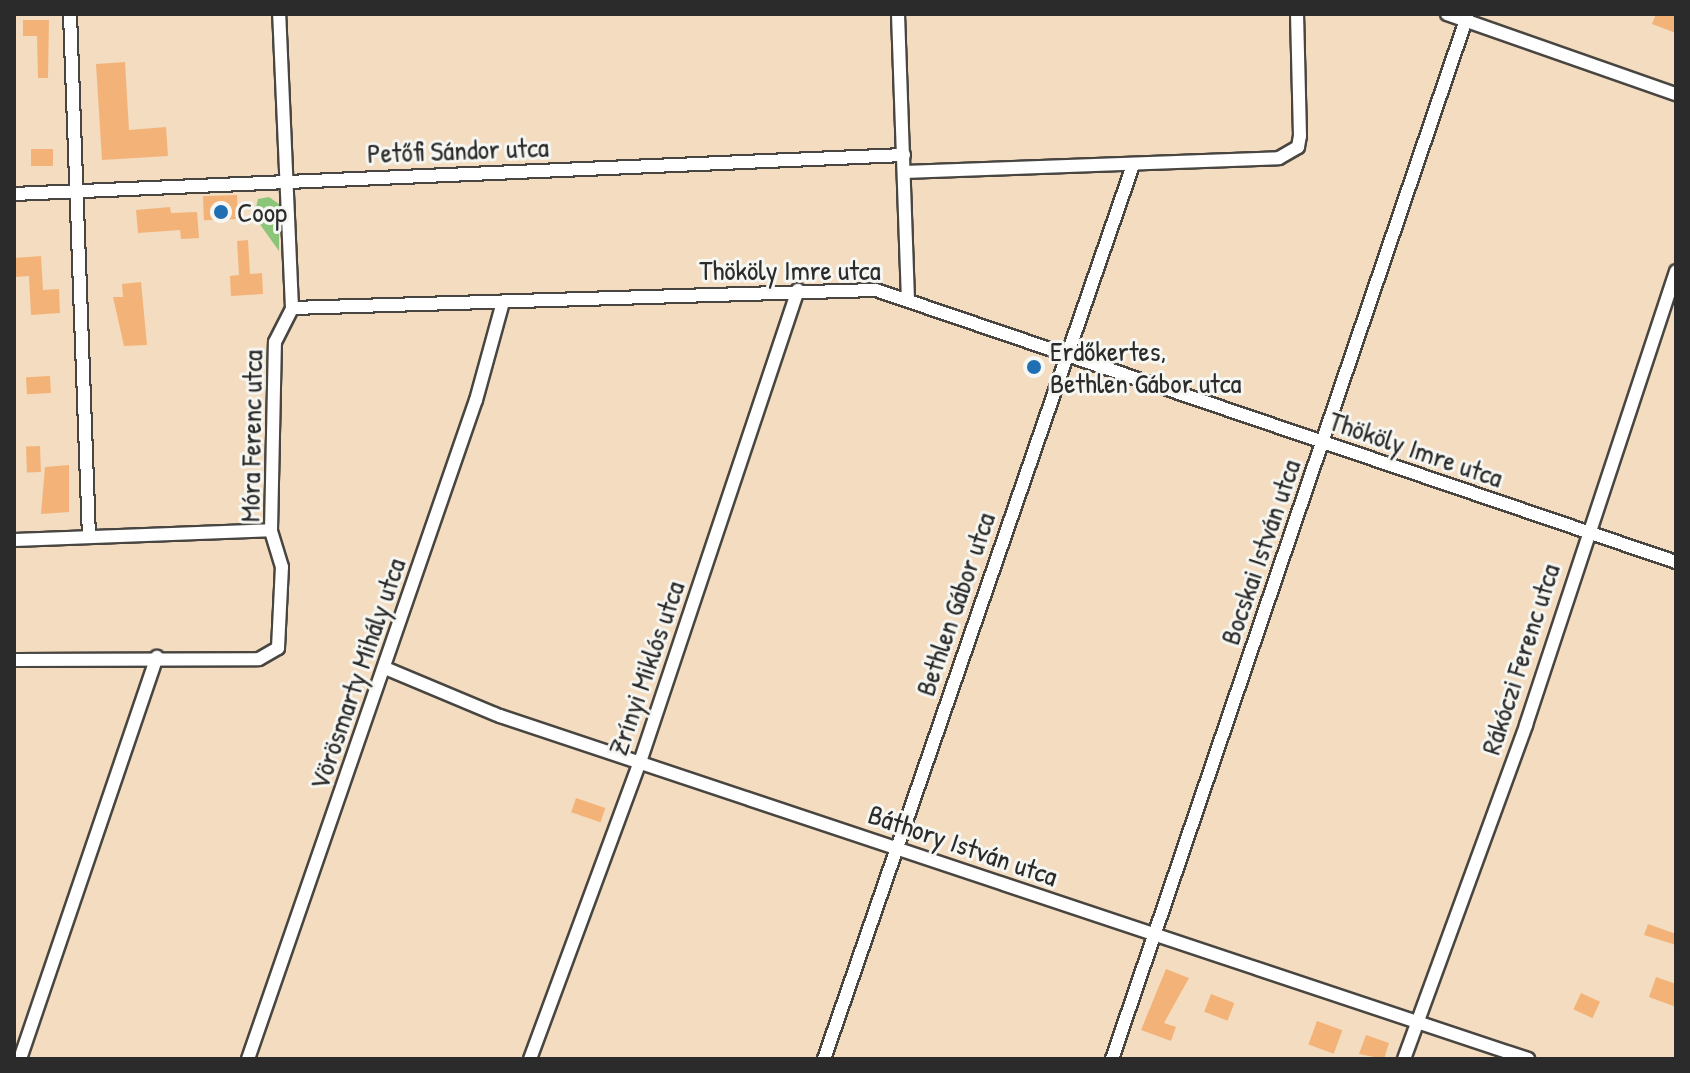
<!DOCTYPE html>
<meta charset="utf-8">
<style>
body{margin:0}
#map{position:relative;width:1690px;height:1073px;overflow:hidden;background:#f3dcbf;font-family:"Patrick Hand",sans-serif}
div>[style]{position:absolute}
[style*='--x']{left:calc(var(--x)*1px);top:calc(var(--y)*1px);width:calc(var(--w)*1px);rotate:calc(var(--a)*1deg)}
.green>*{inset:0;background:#8bc57a}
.building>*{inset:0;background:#f3b378;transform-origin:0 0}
.roads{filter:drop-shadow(2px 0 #494641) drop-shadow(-2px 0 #494641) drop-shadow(0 2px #494641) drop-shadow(0 -2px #494641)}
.street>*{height:12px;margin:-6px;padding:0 6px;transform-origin:6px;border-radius:6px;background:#fff}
.dots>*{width:22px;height:22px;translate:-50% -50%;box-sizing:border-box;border:4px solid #f6f6f2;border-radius:50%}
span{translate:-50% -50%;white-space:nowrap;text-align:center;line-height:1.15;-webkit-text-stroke:6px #f6f6f2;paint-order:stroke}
.street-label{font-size:28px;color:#2b2b2b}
.poi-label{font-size:28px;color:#2b2b2b}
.left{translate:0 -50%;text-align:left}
.frame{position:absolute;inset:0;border:16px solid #2b2b2b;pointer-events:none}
</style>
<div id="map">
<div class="green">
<div style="clip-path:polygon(269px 197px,279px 204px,279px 251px,254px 216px,258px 199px)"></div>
</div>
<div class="building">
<div style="clip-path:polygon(1656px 14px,1676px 14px,1676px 33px,1652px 24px)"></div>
<div style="clip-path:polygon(23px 20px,49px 20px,48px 78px,38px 78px,37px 36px,23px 36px)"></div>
<div style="clip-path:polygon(125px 62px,129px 130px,166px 127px,168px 156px,102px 160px,96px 64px)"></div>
<div style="left:53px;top:149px;width:17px;height:22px;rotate:90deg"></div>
<div style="left:237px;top:195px;width:24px;height:34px;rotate:88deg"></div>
<div style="clip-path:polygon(170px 207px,171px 213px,197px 212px,199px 238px,181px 239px,180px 230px,138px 233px,136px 210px)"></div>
<div style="clip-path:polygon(248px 240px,250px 274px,262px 273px,263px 294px,231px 296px,230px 276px,239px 275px,237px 241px)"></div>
<div style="clip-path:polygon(41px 256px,43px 290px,59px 289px,60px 313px,31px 315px,29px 276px,14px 277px,14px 258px)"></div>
<div style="clip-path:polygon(141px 282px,147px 345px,124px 346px,113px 297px,123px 297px,122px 284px)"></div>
<div style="left:50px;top:376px;width:17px;height:24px;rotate:87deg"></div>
<div style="left:40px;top:446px;width:26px;height:14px;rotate:88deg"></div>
<div style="clip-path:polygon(69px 465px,69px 512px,41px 514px,45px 467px)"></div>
<div style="left:576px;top:798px;width:31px;height:15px;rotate:19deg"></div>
<div style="clip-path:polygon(1648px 924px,1676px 934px,1676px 945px,1644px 935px)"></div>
<div style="clip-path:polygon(1166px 969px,1189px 978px,1164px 1023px,1176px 1027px,1171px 1041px,1141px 1030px)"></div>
<div style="clip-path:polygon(1656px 977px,1676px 984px,1676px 1007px,1649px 997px)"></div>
<div style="left:1581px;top:993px;width:21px;height:18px;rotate:25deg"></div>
<div style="left:1211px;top:994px;width:25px;height:19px;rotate:21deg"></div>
<div style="left:1317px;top:1021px;width:27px;height:25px;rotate:20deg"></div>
<div style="clip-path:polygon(1366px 1035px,1389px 1043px,1384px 1059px,1359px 1054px)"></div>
</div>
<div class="roads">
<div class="street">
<div style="--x:70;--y:14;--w:522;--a:87.92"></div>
<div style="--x:898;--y:14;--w:282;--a:88"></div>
<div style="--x:1447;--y:14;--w:243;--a:19.3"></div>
<div style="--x:904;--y:172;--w:375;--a:-2.1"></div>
<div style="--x:1279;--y:158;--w:22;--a:-30"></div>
<div style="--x:1298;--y:147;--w:11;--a:-80"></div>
<div style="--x:1300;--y:136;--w:122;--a:-91.4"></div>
<div style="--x:14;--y:194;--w:891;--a:-2.51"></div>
<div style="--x:292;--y:308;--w:584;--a:-1.77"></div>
<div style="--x:876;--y:290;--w:845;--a:18.78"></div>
<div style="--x:14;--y:540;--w:257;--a:-2.2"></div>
<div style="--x:14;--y:660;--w:245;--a:-0.2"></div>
<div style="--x:259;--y:659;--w:22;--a:-30"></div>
<div style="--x:278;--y:648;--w:81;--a:-87.2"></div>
<div style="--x:282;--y:567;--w:39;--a:-107"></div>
<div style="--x:271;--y:530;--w:188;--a:-88.8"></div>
<div style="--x:275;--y:342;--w:38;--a:-63"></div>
<div style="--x:292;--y:308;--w:294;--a:-92.5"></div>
<div style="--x:385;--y:668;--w:125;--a:22.7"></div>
<div style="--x:500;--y:716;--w:1084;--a:18.45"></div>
<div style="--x:20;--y:1059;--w:425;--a:-71.2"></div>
<div style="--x:248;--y:1059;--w:697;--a:-70.92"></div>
<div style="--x:476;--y:400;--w:102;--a:-74.6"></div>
<div style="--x:530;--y:1059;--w:317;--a:-69.7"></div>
<div style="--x:640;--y:762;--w:498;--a:-71.5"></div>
<div style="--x:824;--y:1059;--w:946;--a:-70.93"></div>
<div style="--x:1112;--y:1059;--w:1104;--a:-71.19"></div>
<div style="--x:1404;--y:1059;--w:356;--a:-69.9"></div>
<div style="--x:1526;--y:725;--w:478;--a:-71.7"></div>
</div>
</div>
<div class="dots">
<div style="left:221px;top:212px;background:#1f6fb2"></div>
<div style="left:1034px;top:367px;background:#1f6fb2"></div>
</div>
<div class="street-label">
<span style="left:458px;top:150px;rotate:-2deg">Petőfi Sándor utca</span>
<span style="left:790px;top:270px">Thököly Imre utca</span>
<span style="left:251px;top:436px;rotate:-89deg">Móra Ferenc utca</span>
<span style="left:1416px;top:449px;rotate:19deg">Thököly Imre utca</span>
<span style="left:1260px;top:552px;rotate:-71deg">Bocskai István utca</span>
<span style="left:955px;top:604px;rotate:-71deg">Bethlen Gábor utca</span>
<span style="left:1520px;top:659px;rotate:-72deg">Rákóczi Ferenc utca</span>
<span style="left:646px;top:668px;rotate:-71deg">Zrínyi Miklós utca</span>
<span style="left:357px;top:674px;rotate:-71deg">Vörösmarty Mihály utca</span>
<span style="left:963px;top:845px;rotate:19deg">Báthory István utca</span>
</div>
<div class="poi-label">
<span class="left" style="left:237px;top:212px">Coop</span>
<span class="left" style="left:1050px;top:367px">Erdőkertes,<br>Bethlen Gábor utca</span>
</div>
<div class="frame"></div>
</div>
